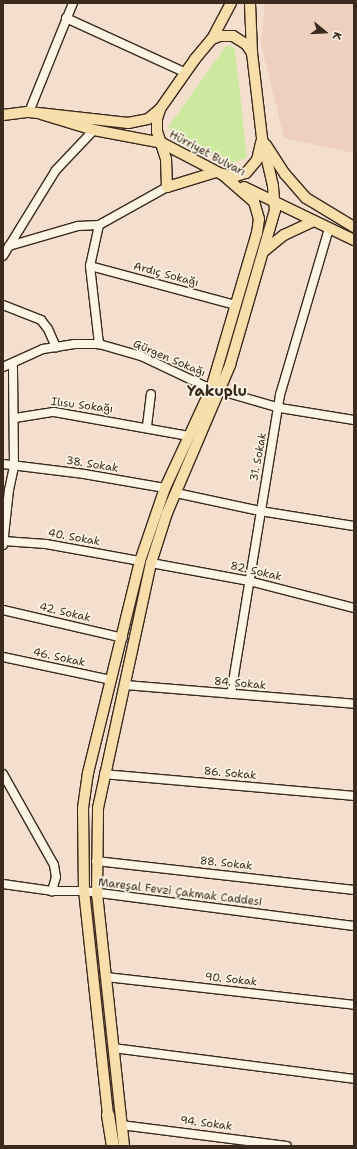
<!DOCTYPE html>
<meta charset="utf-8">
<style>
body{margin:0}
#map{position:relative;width:357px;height:1149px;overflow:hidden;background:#f4dfce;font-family:"Shantell Sans",sans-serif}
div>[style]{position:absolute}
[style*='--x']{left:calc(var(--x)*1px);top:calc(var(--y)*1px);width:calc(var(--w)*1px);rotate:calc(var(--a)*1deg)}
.built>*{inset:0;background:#efd0be}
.green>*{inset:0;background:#cde9a0}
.roads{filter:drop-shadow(1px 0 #3b2a1e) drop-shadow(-1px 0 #3b2a1e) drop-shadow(0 1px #3b2a1e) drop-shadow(0 -1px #3b2a1e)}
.minor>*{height:8px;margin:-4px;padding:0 4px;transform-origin:4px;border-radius:4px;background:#fcf5e5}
.major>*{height:10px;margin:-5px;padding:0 5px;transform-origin:5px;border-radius:5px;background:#f8deab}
.highway>*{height:12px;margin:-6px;padding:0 6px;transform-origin:6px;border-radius:6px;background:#f8deab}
span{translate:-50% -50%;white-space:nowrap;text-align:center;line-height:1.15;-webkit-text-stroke:3.5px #fcf5e5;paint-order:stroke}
.street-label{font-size:11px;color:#3b2a1e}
.district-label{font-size:15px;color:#3b2a1e;font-weight:700}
.frame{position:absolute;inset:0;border:4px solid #3b2a1e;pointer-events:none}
.north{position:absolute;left:305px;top:12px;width:40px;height:40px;-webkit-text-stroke:3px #fcf5e5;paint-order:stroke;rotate:108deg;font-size:11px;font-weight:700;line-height:16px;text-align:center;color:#3b2a1e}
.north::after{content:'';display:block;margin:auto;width:14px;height:18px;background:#3b2a1e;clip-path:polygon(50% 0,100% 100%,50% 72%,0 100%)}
</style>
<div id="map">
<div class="built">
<div style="clip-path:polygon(265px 3px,354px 3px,354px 153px,284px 138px,261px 44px)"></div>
</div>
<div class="green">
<div style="clip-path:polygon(230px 45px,235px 49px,247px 158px,233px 163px,179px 140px,168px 127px,226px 46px)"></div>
</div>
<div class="roads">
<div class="minor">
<div style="--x:66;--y:18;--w:132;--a:24.6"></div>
<div style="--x:29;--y:112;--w:118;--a:-68"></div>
<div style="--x:99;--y:225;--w:42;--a:102.4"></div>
<div style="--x:90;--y:266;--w:79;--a:83.4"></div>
<div style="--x:9;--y:246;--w:72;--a:-16.2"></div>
<div style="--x:78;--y:226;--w:21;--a:-3"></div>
<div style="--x:99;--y:225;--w:78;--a:-29.2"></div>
<div style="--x:3;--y:256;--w:101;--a:-58.4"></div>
<div style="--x:56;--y:170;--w:55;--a:-46.5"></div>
<div style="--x:90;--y:266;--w:151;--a:15"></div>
<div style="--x:3;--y:305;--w:41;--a:21.5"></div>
<div style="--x:41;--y:320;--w:11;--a:52"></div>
<div style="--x:48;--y:329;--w:20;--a:66"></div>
<div style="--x:3;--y:367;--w:44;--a:-24.2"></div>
<div style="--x:43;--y:349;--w:32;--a:-9"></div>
<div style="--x:75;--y:344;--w:24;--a:0"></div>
<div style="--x:99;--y:344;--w:44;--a:15.9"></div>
<div style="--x:141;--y:356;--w:77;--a:25.2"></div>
<div style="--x:221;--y:391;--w:61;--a:16.1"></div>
<div style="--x:280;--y:408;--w:75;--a:9.2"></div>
<div style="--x:15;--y:418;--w:39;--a:-9"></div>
<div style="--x:54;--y:412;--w:137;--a:10.1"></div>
<div style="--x:147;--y:426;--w:32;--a:-83"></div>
<div style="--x:3;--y:464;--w:82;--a:7"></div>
<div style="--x:84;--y:474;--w:82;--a:9.8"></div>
<div style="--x:176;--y:493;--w:86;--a:12.1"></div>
<div style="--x:260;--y:511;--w:95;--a:9.1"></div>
<div style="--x:3;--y:541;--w:43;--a:4"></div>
<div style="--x:46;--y:544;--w:96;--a:10.3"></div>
<div style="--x:3;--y:545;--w:55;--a:-83.8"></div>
<div style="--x:9;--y:490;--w:25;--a:-78"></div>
<div style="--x:14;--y:466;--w:101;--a:-90.6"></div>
<div style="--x:151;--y:563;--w:100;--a:10.4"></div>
<div style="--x:249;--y:581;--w:108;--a:14.4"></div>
<div style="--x:3;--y:610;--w:123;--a:13.1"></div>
<div style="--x:3;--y:657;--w:110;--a:12"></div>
<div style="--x:125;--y:685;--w:230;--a:4.7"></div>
<div style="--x:231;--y:694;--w:303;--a:-80.7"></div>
<div style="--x:280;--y:395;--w:174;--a:-73.6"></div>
<div style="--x:3;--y:774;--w:104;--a:60.7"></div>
<div style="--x:54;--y:865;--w:12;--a:81"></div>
<div style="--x:56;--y:877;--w:15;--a:106"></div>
<div style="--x:104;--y:774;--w:251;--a:5"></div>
<div style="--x:96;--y:861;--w:260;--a:6.4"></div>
<div style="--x:3;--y:884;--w:49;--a:8.1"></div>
<div style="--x:52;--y:891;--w:32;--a:0"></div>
<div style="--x:84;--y:891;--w:272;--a:7.4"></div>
<div style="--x:106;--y:977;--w:250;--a:6.4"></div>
<div style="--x:113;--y:1048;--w:243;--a:7.3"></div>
<div style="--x:121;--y:1125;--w:167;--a:7.2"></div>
</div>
<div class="major">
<div style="--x:212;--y:39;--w:41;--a:-62.2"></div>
<div style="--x:41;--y:114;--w:55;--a:16.8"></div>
<div style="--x:94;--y:130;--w:69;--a:10.8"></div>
<div style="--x:162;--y:143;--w:73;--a:27.6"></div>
<div style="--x:3;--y:115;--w:26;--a:-7"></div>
<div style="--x:29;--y:112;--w:100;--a:6.3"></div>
<div style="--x:128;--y:123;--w:20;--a:-11"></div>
<div style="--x:148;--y:119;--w:16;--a:-40"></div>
<div style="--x:266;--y:145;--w:35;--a:57"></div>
<div style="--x:285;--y:174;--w:32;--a:49"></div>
<div style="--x:306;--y:198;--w:56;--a:31.1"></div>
<div style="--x:216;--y:172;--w:51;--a:163"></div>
<div style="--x:167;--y:187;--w:28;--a:-92"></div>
<div style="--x:166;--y:159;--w:28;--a:-108"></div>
<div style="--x:157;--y:132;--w:13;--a:-90"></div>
<div style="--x:157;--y:119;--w:10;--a:-73"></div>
<div style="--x:160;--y:109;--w:61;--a:-55"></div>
<div style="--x:195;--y:59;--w:26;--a:-50"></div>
<div style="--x:212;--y:39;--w:9;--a:-21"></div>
<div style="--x:220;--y:36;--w:13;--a:0"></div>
<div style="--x:233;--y:36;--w:15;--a:32"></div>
<div style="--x:246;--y:44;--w:11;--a:56"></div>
<div style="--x:222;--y:174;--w:14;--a:8"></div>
<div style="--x:236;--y:176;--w:10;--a:-17"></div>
<div style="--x:246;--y:173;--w:17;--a:-50"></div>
<div style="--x:257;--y:160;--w:18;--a:-77"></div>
<div style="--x:244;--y:187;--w:122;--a:25.7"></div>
<div style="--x:264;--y:251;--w:26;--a:-39"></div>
<div style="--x:284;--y:235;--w:33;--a:-25"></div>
<div style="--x:108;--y:1115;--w:225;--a:-96.1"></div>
<div style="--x:84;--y:891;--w:83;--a:-90.7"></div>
<div style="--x:83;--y:808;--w:35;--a:-82"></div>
<div style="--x:88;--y:773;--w:218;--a:-76.2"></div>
<div style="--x:140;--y:561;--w:77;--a:-71.1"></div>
<div style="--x:165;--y:488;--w:109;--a:-65.1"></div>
<div style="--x:211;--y:389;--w:163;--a:-73.6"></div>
<div style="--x:257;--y:233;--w:14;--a:-82"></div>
<div style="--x:259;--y:219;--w:18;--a:-106"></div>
<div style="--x:254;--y:202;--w:43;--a:-138.8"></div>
<div style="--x:124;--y:1146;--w:253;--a:-96.1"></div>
<div style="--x:97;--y:894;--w:86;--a:-89.3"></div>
<div style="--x:98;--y:808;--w:251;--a:-77.8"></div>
<div style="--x:151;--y:563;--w:52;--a:-72.3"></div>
<div style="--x:167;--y:513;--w:161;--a:-66.9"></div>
<div style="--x:230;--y:365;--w:161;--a:-73.8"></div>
<div style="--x:275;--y:210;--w:24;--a:-95"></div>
<div style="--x:273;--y:186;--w:49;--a:-102.9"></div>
<div style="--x:262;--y:138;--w:86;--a:-96.7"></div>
<div style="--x:252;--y:53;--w:50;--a:-92.3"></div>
</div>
<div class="highway">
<div style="--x:108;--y:1115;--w:31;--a:81"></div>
</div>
</div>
<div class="street-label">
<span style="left:207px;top:154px;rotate:28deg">Hürriyet Bulvarı</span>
<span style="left:166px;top:275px;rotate:15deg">Ardıç Sokağı</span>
<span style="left:169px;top:359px;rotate:23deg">Gürgen Sokağı</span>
<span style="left:82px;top:406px;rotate:7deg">Ilısu Sokağı</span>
<span style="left:259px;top:457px;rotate:-79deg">31. Sokak</span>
<span style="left:92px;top:465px;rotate:9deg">38. Sokak</span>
<span style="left:74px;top:538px;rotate:10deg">40. Sokak</span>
<span style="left:256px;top:572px;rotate:13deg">82. Sokak</span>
<span style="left:65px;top:613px;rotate:13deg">42. Sokak</span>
<span style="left:59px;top:658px;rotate:12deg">46. Sokak</span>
<span style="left:240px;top:684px;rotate:5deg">84. Sokak</span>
<span style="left:230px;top:774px;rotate:5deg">86. Sokak</span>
<span style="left:226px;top:864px;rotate:6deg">88. Sokak</span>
<span style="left:180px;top:893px;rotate:7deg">Mareşal Fevzi Çakmak Caddesi</span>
<span style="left:231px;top:980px;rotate:6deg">90. Sokak</span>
<span style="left:206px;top:1124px;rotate:7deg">94. Sokak</span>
</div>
<div class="district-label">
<span style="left:217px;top:392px">Yakuplu</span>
</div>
<div class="frame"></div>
<div class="north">K</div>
</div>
